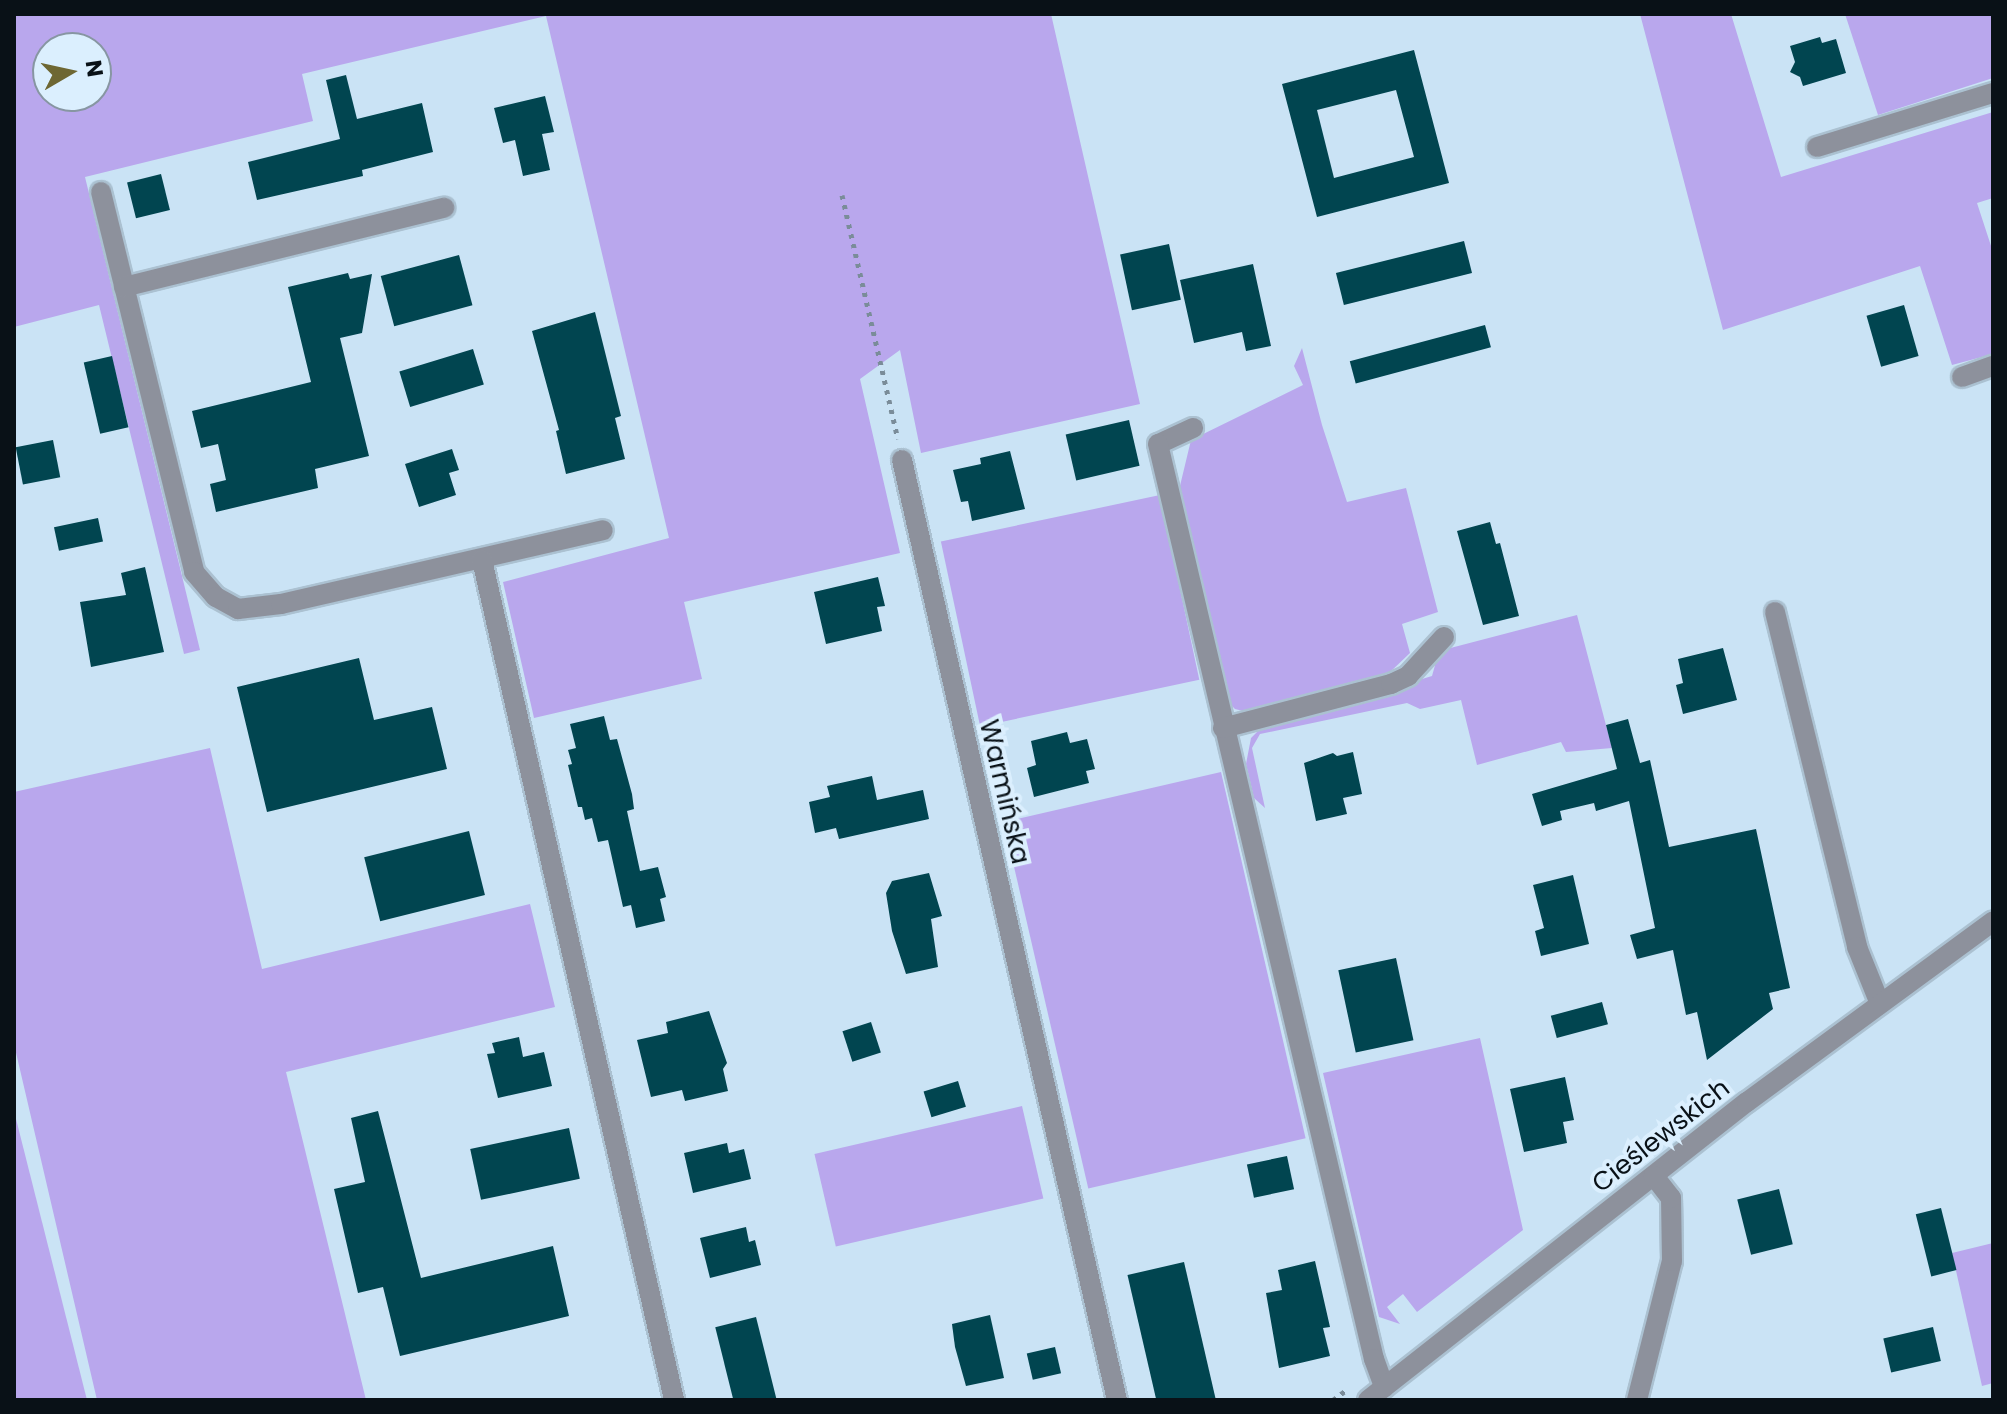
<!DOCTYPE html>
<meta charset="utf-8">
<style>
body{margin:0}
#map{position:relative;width:2007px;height:1414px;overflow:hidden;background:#cae3f5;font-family:Poppins,sans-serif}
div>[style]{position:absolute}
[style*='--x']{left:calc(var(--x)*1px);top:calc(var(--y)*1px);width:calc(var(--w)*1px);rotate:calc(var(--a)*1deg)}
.green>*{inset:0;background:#b9a7ed;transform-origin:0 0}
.building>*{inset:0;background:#014550;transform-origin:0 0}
.path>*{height:5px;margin-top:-2.5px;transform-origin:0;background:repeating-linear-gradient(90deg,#7a8c99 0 4px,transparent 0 10px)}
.roads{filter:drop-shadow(2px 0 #abc1d1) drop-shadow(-2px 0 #abc1d1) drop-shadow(0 2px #abc1d1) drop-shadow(0 -2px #abc1d1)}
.minor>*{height:20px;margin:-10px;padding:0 10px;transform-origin:10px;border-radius:10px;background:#8d919c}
span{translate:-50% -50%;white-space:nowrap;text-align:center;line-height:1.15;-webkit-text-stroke:8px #dbeffe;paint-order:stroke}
.street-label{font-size:26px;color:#091117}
.frame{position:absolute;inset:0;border:16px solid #091117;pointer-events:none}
.north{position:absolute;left:32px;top:32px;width:80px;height:80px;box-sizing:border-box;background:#dbeffe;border:2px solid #8796a2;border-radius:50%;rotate:81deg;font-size:22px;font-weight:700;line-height:32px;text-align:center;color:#091117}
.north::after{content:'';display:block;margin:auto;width:28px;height:36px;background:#6e6733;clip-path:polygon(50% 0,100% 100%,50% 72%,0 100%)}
</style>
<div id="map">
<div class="green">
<div style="clip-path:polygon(evenodd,14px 14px,1051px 14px,1140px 404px,921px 453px,900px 350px,860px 379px,900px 553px,684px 602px,702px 679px,534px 718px,503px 582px,669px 538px,546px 16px,302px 74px,313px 121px,85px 177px,200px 650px,184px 654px,99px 305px,14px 327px,14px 14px,48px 48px,96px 48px,96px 96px,48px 96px,48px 48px)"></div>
<div style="clip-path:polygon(1640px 14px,1731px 14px,1781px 177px,1993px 112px,1993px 198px,1977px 203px,1993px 252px,1993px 354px,1952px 365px,1920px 266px,1723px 330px)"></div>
<div style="clip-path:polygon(1845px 14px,1993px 14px,1993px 78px,1878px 115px)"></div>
<div style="clip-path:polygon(1302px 348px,1322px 425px,1347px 502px,1406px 488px,1438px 612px,1402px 624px,1410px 653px,1388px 674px,1251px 713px,1235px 709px,1225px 699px,1179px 490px,1191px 440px,1303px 385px,1294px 366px)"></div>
<div style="left:1160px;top:495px;width:189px;height:224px;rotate:78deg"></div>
<div style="clip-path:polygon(1577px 615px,1612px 748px,1566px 752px,1561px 742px,1477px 765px,1461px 700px,1420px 709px,1407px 703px,1260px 734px,1252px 748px,1265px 808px,1254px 798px,1246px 764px,1251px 738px,1261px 728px,1432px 676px,1439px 651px)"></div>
<div style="clip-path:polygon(210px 748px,262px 969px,530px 904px,555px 1007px,286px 1072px,366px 1400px,97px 1400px,14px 1044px,14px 792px)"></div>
<div style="left:1221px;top:772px;width:376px;height:223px;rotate:77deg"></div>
<div style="clip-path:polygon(1480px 1038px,1523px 1230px,1417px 1312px,1403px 1294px,1387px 1307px,1400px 1324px,1379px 1317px,1323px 1073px)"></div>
<div style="left:1022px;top:1106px;width:95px;height:213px;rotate:77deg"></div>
<div style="clip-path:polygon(14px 1111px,87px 1400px,14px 1400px)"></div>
<div style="clip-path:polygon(1993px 1243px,1993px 1383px,1982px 1386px,1952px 1253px)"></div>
</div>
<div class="building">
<div style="clip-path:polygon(1820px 37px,1822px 43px,1836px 39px,1846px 73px,1803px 86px,1800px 77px,1790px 72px,1795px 62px,1790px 46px)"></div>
<div style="clip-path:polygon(evenodd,1414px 50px,1449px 183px,1317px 217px,1282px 84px,1414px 50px,1396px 90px,1414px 157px,1334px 178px,1317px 110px,1396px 90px)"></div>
<div style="clip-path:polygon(346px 75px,357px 119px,422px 103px,433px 152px,362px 170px,363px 176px,257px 200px,248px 162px,340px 139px,326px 80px)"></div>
<div style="clip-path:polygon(545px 96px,554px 132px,542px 134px,550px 170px,523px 176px,515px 140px,503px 143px,494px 108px)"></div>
<div style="left:161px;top:174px;width:37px;height:35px;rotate:76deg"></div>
<div style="left:1464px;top:241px;width:33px;height:132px;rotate:76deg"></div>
<div style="left:1169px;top:244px;width:57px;height:50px;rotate:78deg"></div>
<div style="left:459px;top:255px;width:52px;height:81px;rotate:75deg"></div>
<div style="clip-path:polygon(1253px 264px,1271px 346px,1246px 351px,1242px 332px,1194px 343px,1180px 280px)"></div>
<div style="clip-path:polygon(348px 273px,350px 279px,372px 274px,362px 333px,340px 338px,369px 456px,315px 469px,318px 488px,216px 512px,210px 484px,226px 480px,218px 444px,201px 448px,192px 411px,311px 382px,288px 287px)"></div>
<div style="left:1904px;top:305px;width:53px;height:39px;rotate:74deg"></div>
<div style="clip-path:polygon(595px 312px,621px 416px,615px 418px,625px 459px,566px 474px,556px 431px,559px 430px,532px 331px)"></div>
<div style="left:1485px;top:325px;width:23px;height:140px;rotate:75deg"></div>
<div style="left:473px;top:349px;width:37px;height:77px;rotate:73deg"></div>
<div style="left:112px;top:356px;width:73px;height:29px;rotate:77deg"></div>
<div style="left:1129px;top:420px;width:47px;height:65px;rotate:77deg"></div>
<div style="left:53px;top:440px;width:38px;height:38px;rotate:79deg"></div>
<div style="clip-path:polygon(452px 449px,459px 470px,449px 473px,456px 495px,419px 507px,405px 464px)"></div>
<div style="clip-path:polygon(1010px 451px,1025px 509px,972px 521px,968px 501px,961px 502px,953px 470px,981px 464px,980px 458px)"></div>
<div style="left:98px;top:518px;width:24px;height:45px;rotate:78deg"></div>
<div style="clip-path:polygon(1490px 522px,1496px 544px,1500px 543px,1519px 616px,1483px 625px,1457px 531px)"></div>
<div style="clip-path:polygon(145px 567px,164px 652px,91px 667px,80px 602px,126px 595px,121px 573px)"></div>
<div style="clip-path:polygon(878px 577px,885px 606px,877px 607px,882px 631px,826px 644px,814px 592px)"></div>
<div style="clip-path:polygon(1723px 648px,1737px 700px,1683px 714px,1676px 685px,1683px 683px,1678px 659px)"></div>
<div style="clip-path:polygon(359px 658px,374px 720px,432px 707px,447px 769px,267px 812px,237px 687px)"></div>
<div style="clip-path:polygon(604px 716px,610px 740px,617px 739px,632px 794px,634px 809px,627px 811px,640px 871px,658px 867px,666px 897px,660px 899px,665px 921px,636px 928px,631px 905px,623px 907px,608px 840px,598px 842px,592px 818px,585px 820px,582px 807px,578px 807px,568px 765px,572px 764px,568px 750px,576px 748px,570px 724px)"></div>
<div style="clip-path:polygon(1628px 719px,1640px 763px,1650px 760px,1669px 847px,1756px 829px,1790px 988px,1769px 993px,1773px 1009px,1707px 1060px,1697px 1012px,1686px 1015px,1673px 950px,1637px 959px,1630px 935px,1655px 928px,1629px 801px,1596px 811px,1594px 803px,1560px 811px,1562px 820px,1542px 826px,1532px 794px,1617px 769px,1606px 725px)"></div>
<div style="clip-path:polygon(1067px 732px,1070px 743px,1087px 739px,1095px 769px,1086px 771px,1089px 783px,1034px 797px,1027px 768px,1036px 765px,1031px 741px)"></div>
<div style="clip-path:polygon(1353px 752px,1362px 794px,1343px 798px,1347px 814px,1316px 821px,1304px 763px,1333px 753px,1337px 756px)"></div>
<div style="clip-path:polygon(872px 776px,877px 800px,923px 790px,929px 819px,839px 839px,836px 828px,815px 833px,809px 802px,830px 797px,827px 786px)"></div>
<div style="left:469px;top:831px;width:66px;height:108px;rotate:76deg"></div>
<div style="clip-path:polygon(929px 873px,942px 916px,931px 919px,938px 967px,906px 974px,892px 931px,886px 893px,892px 881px)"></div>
<div style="clip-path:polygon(1573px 875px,1589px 944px,1541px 956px,1535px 931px,1544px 928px,1533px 885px)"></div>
<div style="left:1396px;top:958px;width:84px;height:59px;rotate:78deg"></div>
<div style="left:1602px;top:1002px;width:23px;height:53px;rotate:75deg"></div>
<div style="clip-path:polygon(709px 1011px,727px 1063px,723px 1069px,728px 1091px,685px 1101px,682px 1090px,651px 1097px,637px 1040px,668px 1033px,666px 1022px)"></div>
<div style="left:871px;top:1022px;width:32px;height:30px;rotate:72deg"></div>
<div style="clip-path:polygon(519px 1037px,523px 1057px,544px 1052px,552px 1086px,498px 1098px,487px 1054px,495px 1053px,492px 1043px)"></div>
<div style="clip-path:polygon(1565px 1077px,1574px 1120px,1563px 1122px,1567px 1143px,1524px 1152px,1510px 1089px)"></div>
<div style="left:958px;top:1081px;width:27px;height:36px;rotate:73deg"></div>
<div style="clip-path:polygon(378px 1111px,421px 1278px,553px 1246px,569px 1316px,400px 1356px,383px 1287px,358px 1293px,334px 1189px,365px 1182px,351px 1118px)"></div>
<div style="left:569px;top:1128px;width:52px;height:101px;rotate:78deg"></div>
<div style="clip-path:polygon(727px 1143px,729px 1153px,744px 1149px,751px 1179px,693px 1193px,684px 1153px)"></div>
<div style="left:1287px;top:1156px;width:34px;height:41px;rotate:78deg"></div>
<div style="left:1779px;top:1189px;width:57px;height:43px;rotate:76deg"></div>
<div style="left:1941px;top:1208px;width:64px;height:26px;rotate:76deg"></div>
<div style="clip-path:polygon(746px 1227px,749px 1242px,755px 1240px,761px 1265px,710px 1278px,700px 1238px)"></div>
<div style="clip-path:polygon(1315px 1261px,1330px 1327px,1323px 1328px,1330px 1356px,1279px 1368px,1266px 1293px,1282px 1290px,1278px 1270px)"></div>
<div style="left:1184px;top:1262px;width:142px;height:58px;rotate:77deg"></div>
<div style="clip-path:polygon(990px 1315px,1004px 1378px,966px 1386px,955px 1347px,952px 1324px)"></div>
<div style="left:756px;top:1317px;width:85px;height:42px;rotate:76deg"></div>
<div style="left:1933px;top:1327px;width:35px;height:51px;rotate:77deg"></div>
<div style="left:1055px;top:1347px;width:27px;height:29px;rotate:77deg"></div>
</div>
<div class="path">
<div style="--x:842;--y:195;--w:250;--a:77.1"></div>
<div style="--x:1333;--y:1400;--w:15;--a:-37"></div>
</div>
<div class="roads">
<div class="minor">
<div style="--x:1817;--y:147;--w:184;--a:-17.1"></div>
<div style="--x:101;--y:192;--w:391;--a:76.2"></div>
<div style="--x:194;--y:572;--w:33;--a:49"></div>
<div style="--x:216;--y:597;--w:25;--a:29"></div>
<div style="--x:238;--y:609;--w:43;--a:-6.6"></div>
<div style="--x:281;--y:604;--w:330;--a:-12.9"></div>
<div style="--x:124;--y:287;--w:330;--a:-13.9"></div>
<div style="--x:1962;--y:377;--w:33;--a:-20"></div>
<div style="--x:1193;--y:428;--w:38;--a:155"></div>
<div style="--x:1158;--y:444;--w:940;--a:76.72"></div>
<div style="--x:1374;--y:1359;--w:30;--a:70"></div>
<div style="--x:902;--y:460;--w:964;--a:77.12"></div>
<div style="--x:482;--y:560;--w:862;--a:77.12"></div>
<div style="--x:1775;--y:612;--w:345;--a:76.2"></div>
<div style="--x:1857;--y:947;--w:61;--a:68"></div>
<div style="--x:1223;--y:728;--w:174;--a:-14.7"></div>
<div style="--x:1391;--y:684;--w:19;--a:-25"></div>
<div style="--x:1408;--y:676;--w:53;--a:-47.3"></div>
<div style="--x:1368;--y:1400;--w:482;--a:-38.2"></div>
<div style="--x:1747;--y:1102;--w:305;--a:-36.3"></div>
<div style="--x:1637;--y:1400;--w:143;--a:-75.9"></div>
<div style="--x:1672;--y:1261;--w:63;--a:-90.9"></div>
<div style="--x:1671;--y:1198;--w:28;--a:-128"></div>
</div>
</div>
<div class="street-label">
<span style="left:1004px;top:792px;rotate:77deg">Warmińska</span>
<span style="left:1661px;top:1136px;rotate:-38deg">Cieślewskich</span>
</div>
<div class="frame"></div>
<div class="north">N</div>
</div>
